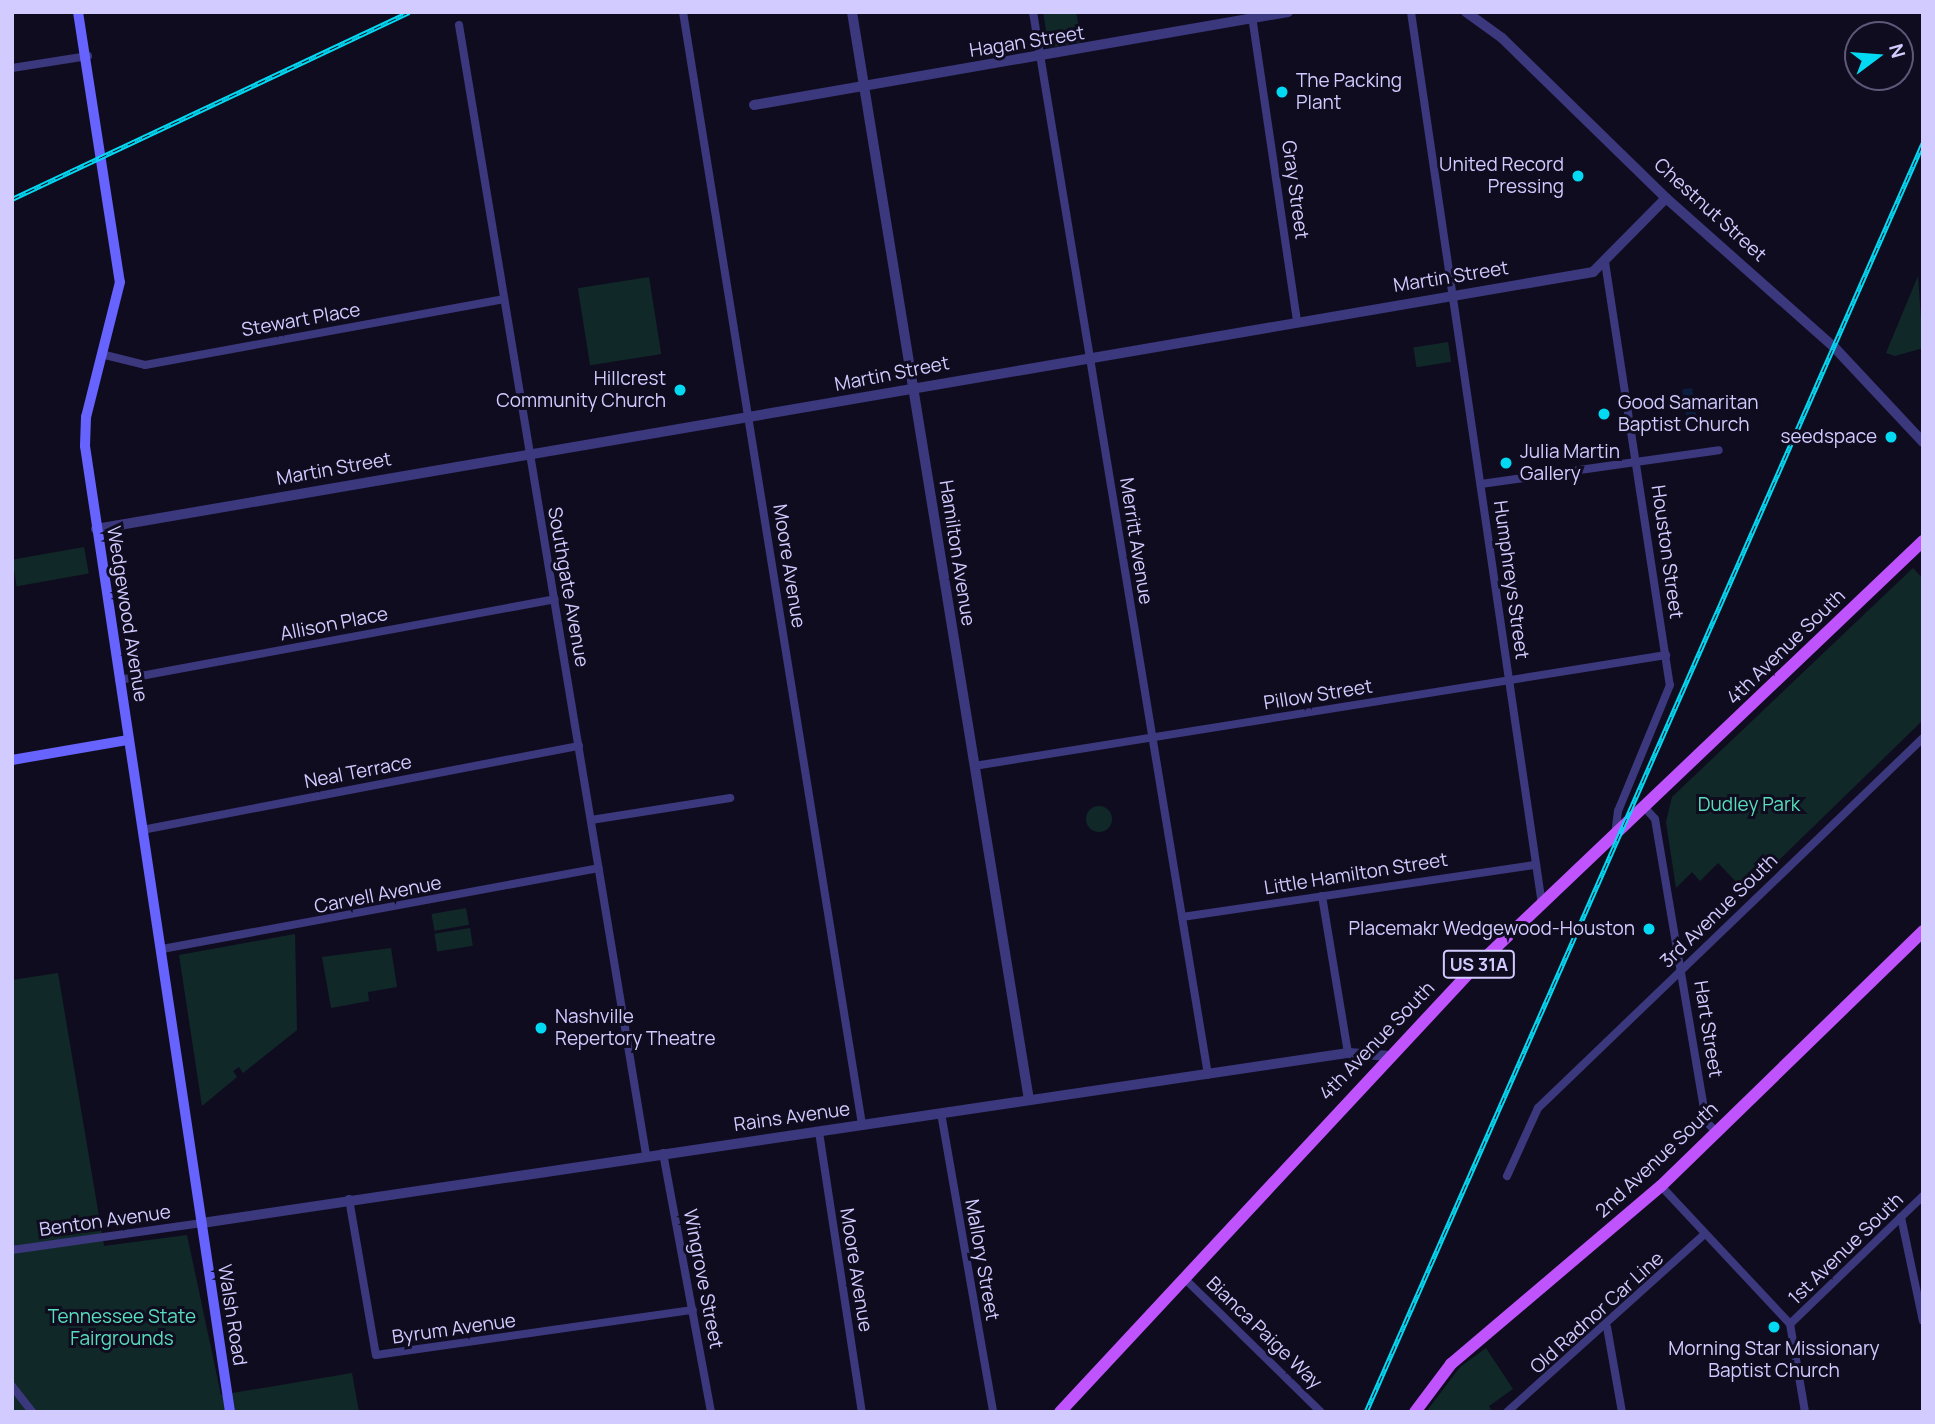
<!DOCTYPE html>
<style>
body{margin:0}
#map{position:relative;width:1935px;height:1424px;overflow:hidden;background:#100c1f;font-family:Manrope,sans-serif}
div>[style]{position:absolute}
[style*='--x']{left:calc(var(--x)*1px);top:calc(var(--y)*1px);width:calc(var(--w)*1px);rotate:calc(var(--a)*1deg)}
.green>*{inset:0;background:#102928;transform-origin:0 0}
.round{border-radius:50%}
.water>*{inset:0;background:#0b1e3f;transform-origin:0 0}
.minor>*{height:8px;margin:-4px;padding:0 4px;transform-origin:4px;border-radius:4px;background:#3b387e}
.tertiary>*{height:10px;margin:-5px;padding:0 5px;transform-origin:5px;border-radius:5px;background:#3b387e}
.secondary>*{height:10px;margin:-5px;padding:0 5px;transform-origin:5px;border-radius:5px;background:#6763fe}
.primary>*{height:12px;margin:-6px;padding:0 6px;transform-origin:6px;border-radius:6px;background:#bf53fe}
.rail>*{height:5px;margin-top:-2.5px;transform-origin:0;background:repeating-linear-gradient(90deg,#100c1f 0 8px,#02daf4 0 16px);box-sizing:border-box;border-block:2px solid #02daf4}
.dots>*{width:19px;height:19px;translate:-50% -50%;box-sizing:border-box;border:4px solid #100c1f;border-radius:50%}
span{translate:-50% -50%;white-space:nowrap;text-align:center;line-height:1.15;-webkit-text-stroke:6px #100c1f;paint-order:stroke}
.shield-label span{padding:2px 5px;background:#100c1f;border:2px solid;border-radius:5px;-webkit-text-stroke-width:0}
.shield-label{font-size:18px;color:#d1cbff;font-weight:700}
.street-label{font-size:19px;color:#d1cbff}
.poi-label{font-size:19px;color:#d1cbff}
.left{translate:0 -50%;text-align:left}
.right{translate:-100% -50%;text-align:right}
.park-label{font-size:19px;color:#58ddbd}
.frame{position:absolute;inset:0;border:14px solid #d1cbff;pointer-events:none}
.north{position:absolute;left:1844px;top:21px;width:70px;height:70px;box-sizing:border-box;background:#100c1f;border:2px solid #5d5879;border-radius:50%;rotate:74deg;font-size:19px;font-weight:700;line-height:28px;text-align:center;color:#d1cbff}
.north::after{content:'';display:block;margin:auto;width:24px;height:32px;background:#02daf4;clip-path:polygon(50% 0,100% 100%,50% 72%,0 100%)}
</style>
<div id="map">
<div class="green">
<div style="clip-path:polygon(1043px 12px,1076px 12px,1082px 42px,1049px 48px)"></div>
<div style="clip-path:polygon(1918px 276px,1923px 348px,1895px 356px,1886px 353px)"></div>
<div style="left:649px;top:277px;width:78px;height:72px;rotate:81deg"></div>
<div style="left:1448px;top:342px;width:20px;height:35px;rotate:81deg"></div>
<div style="left:84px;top:547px;width:27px;height:73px;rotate:80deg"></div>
<div style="clip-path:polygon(1913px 568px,1923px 579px,1923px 720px,1746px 892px,1718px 863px,1700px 881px,1692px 872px,1676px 888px,1666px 822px,1672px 797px)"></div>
<div class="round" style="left:1086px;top:806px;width:26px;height:26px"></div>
<div style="left:466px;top:908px;width:17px;height:35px;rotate:80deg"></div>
<div style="left:470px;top:928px;width:18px;height:36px;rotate:81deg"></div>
<div style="clip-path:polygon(295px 934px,297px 1030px,243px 1073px,239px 1067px,233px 1071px,237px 1077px,202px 1106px,179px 955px)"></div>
<div style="clip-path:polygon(391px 948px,397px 987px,368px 992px,369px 1001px,331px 1008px,322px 957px)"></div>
<div style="clip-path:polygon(58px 973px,104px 1246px,187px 1235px,221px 1395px,352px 1373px,359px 1412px,12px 1412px,12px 980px)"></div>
<div style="clip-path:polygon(1486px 1348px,1513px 1389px,1489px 1406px,1492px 1412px,1426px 1412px,1460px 1367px)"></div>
</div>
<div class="water">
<div style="left:1692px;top:388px;width:31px;height:10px;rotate:81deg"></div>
</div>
<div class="minor">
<div style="--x:683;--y:12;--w:1127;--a:80.86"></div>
<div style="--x:1033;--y:12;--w:1077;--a:80.65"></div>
<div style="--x:1411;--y:12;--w:902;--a:81.65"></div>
<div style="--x:1253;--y:23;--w:300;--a:81.6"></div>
<div style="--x:459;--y:25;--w:1144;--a:80.6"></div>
<div style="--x:12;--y:68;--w:77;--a:-9"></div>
<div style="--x:1605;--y:262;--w:428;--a:81.3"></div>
<div style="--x:1670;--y:685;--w:136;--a:112.4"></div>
<div style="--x:1618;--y:811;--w:24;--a:97"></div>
<div style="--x:105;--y:355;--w:41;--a:14"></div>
<div style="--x:145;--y:365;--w:364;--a:-10.4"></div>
<div style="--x:1481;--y:484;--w:240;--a:-8.1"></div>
<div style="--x:119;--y:680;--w:443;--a:-10.5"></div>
<div style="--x:974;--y:766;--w:701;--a:-9.11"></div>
<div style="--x:1646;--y:809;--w:13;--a:48"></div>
<div style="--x:1655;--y:819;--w:306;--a:80.4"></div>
<div style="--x:1706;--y:1121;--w:13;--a:48"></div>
<div style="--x:591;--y:820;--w:141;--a:-9"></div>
<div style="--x:142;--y:830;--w:445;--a:-10.9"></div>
<div style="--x:1322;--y:896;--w:159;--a:80.6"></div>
<div style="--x:1182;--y:917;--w:358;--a:-8.4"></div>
<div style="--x:162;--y:949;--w:444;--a:-10.5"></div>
<div style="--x:941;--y:1113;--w:303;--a:80.1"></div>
<div style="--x:819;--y:1132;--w:283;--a:81.3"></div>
<div style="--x:663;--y:1153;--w:263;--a:79.5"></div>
<div style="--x:1507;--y:1176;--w:75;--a:-65.5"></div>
<div style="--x:1538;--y:1108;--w:534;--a:-43.86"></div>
<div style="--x:1661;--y:1186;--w:189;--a:46.9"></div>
<div style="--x:1790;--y:1324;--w:89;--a:80.3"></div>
<div style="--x:349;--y:1199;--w:158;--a:80.2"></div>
<div style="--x:376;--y:1355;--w:320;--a:-8.1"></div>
<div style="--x:1901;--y:1217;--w:106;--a:78.1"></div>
<div style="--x:12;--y:1250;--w:192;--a:-8.1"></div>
<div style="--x:1184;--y:1278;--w:192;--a:44.4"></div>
<div style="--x:1790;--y:1324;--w:185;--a:-43.9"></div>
<div style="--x:1607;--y:1327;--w:86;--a:80"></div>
<div style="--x:12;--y:1386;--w:33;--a:52"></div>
<div style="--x:1507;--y:1412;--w:266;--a:-42"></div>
</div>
<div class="tertiary">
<div style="--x:852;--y:12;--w:1102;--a:80.76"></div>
<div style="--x:1466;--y:12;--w:44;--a:35.8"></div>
<div style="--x:1502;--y:38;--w:229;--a:44.3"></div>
<div style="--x:1666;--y:198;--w:225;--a:41.6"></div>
<div style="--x:1834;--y:347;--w:130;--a:46.9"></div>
<div style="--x:754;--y:105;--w:542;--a:-9.88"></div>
<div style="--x:96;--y:529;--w:1519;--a:-9.74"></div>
<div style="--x:1593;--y:272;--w:104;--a:-45.4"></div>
<div style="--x:202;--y:1223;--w:1159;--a:-8.44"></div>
<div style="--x:1348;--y:1053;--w:39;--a:4"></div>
</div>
<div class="secondary">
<div style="--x:78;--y:12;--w:273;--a:81.2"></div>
<div style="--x:120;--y:282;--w:139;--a:104.1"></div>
<div style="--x:86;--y:417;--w:29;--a:92"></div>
<div style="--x:85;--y:446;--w:977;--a:81.46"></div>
<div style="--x:12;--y:760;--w:118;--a:-9.8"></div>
</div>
<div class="primary">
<div style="--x:1060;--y:1412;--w:600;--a:-47.03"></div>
<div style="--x:1469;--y:973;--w:627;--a:-43.58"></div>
<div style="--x:1415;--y:1412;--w:60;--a:-53.1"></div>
<div style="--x:1451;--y:1364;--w:275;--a:-40.3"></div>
<div style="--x:1661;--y:1186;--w:366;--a:-44.2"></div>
</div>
<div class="rail">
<div style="--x:12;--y:199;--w:439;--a:-25.2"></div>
<div style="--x:1366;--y:1412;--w:1386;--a:-66.3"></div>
</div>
<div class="dots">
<div style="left:1282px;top:92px;background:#02daf4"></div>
<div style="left:1578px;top:176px;background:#02daf4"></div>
<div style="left:680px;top:390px;background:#02daf4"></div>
<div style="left:1604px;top:414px;background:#02daf4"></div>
<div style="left:1891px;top:437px;background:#02daf4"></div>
<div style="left:1506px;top:463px;background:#02daf4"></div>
<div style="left:1649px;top:929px;background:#02daf4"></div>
<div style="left:541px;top:1028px;background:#02daf4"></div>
<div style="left:1774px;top:1327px;background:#02daf4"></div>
</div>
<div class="shield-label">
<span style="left:1479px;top:964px">US 31A</span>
</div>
<div class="street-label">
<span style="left:1027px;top:42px;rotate:-9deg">Hagan Street</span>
<span style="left:1295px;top:190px;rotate:82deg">Gray Street</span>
<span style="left:1710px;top:210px;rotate:42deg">Chestnut Street</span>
<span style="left:1451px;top:277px;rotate:-9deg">Martin Street</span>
<span style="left:301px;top:320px;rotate:-10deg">Stewart Place</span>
<span style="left:892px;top:374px;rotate:-11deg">Martin Street</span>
<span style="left:334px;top:469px;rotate:-10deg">Martin Street</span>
<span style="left:1136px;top:541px;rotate:81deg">Merritt Avenue</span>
<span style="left:1667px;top:552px;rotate:82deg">Houston Street</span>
<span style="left:957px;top:553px;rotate:81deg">Hamilton Avenue</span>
<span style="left:789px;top:566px;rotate:81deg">Moore Avenue</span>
<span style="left:1511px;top:580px;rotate:82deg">Humphreys Street</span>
<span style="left:568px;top:587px;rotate:80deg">Southgate Avenue</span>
<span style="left:127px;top:614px;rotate:81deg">Wedgewood Avenue</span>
<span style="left:334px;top:624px;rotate:-11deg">Allison Place</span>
<span style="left:1786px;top:647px;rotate:-44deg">4th Avenue South</span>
<span style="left:1318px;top:695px;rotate:-9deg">Pillow Street</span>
<span style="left:358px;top:772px;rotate:-11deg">Neal Terrace</span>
<span style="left:1356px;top:874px;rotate:-9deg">Little Hamilton Street</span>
<span style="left:378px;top:895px;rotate:-11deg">Carvell Avenue</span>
<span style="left:1719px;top:911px;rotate:-44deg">3rd Avenue South</span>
<span style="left:1708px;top:1029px;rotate:81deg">Hart Street</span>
<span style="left:1377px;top:1041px;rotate:-46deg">4th Avenue South</span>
<span style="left:792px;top:1117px;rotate:-8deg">Rains Avenue</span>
<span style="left:1657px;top:1160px;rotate:-43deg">2nd Avenue South</span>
<span style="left:105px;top:1221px;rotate:-8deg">Benton Avenue</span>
<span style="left:1846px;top:1249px;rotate:-44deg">1st Avenue South</span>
<span style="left:982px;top:1260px;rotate:80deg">Mallory Street</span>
<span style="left:856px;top:1270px;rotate:81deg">Moore Avenue</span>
<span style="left:703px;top:1279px;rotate:79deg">Wingrove Street</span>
<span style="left:1597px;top:1313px;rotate:-42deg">Old Radnor Car Line</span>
<span style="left:232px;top:1315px;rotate:81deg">Walsh Road</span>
<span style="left:454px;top:1329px;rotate:-8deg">Byrum Avenue</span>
<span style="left:1264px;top:1333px;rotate:44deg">Bianca Paige Way</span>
</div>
<div class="poi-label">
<span class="left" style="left:1296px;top:92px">The Packing<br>Plant</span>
<span class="right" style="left:1564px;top:176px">United Record<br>Pressing</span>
<span class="right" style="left:666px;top:390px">Hillcrest<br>Community Church</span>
<span class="left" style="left:1618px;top:414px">Good Samaritan<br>Baptist Church</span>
<span class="right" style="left:1877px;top:437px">seedspace</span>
<span class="left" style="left:1520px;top:463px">Julia Martin<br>Gallery</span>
<span class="right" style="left:1635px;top:929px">Placemakr Wedgewood-Houston</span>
<span class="left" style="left:555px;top:1028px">Nashville<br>Repertory Theatre</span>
<span style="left:1774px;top:1360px">Morning Star Missionary<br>Baptist Church</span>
</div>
<div class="park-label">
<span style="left:1749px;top:805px">Dudley Park</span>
<span style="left:122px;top:1328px">Tennessee State<br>Fairgrounds</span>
</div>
<div class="frame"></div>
<div class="north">N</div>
</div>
